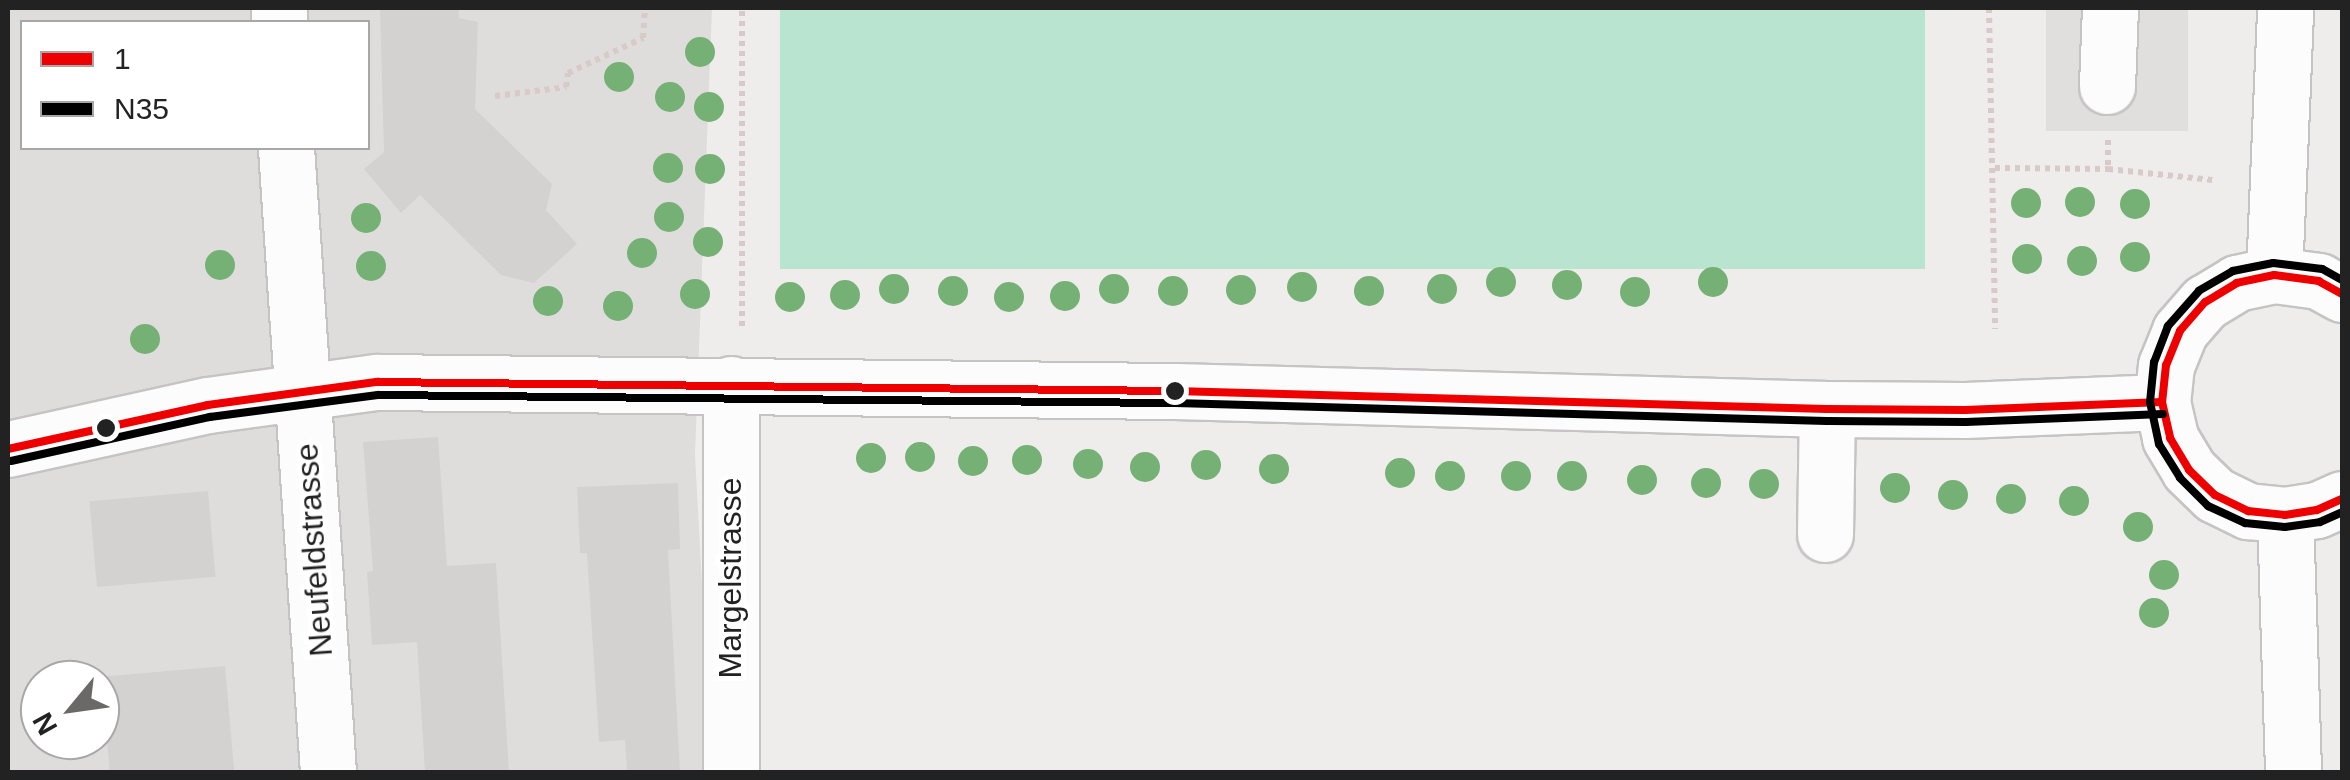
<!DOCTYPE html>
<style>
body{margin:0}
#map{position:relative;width:2350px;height:780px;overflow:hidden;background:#efedeb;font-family:Arial,sans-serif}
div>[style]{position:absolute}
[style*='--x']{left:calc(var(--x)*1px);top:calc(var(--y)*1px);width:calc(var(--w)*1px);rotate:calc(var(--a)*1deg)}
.residential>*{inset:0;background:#dfdddc}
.pitch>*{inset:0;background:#b9e4cf;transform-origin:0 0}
.parking>*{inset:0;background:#e0dfde;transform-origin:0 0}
.building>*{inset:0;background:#d4d2d0;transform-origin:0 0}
.path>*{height:6px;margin-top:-3px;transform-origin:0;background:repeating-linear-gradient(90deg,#d8cac9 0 5px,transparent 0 10px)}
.roads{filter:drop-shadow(2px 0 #c5c4c3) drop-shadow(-2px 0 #c5c4c3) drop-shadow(0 2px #c5c4c3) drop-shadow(0 -2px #c5c4c3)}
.minor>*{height:55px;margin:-27.5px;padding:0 27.5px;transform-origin:27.5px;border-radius:27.5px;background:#fdfcfc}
.bus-1>*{height:8px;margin:-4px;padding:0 4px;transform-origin:4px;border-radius:4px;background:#e00}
.bus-2>*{height:8px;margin:-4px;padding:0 4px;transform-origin:4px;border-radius:4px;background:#000}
.trees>*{width:30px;height:30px;margin:-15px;border-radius:50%;background:#75b075}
.dots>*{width:28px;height:28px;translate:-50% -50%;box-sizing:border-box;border:5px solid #fff;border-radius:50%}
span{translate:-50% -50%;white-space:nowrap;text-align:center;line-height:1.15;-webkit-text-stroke:10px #fff;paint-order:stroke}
.street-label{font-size:32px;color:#222}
.frame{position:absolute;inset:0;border:10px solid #222;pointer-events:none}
.legend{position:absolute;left:20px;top:20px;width:350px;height:130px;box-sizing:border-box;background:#fff;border:2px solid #a7a7a7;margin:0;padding:12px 18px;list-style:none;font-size:30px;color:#222}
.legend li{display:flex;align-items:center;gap:20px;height:50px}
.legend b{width:50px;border:2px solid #a7a7a7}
.north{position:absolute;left:20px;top:660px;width:100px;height:100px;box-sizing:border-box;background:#fff;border:2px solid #a7a7a7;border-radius:50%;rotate:241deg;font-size:28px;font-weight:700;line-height:40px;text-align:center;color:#222}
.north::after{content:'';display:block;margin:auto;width:35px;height:45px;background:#6a6968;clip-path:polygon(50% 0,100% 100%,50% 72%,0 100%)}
</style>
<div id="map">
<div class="residential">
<div style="clip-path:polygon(evenodd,8px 8px,712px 8px,695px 454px,712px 772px,8px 772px,8px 8px,22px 22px,368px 22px,368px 148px,22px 148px,22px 22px,8px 8px,40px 680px,100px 680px,100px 740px,40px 740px,40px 680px)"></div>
</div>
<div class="pitch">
<div style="left:780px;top:8px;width:1145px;height:261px"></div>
</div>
<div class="parking">
<div style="left:2046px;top:8px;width:142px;height:123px"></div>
</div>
<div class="building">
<div style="clip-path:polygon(380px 8px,458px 8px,459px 18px,478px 22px,475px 109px,552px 184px,546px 210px,577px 244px,534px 283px,501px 275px,420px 195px,401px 213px,364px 169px,384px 152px)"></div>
<div style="clip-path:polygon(438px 437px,447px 566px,496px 563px,509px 772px,425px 772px,417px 642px,372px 645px,367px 572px,373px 571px,363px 442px)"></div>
<div style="clip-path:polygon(678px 483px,680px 549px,668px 550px,680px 772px,627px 772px,625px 740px,599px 742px,587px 553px,580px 553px,577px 487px)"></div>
<div style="left:208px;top:491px;width:86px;height:119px;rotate:85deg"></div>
<div style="left:225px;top:666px;width:106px;height:124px;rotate:85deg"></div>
</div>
<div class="path">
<div style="--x:1989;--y:8;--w:321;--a:88.9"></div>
<div style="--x:495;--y:96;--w:72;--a:-7.2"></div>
<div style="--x:566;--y:87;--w:14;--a:-82"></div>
<div style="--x:568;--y:73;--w:83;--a:-25"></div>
<div style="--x:643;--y:38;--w:30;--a:-86"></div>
<div style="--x:2108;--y:140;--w:29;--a:90"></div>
<div style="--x:2108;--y:169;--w:105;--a:6"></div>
<div style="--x:1995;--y:168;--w:113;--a:0.5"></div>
<div style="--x:742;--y:326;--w:318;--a:-90"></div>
</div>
<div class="roads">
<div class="minor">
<div style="--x:279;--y:8;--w:14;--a:90"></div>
<div style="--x:2107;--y:86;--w:78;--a:-87.8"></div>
<div style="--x:286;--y:148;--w:625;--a:86.15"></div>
<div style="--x:2274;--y:275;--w:267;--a:-87.6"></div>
<div style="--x:2342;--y:294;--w:26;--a:-151"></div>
<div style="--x:2319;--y:281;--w:45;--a:-172.4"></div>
<div style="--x:2274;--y:275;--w:38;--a:168"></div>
<div style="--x:2237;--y:283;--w:37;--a:149"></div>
<div style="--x:2205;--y:302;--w:38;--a:131"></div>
<div style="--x:2180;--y:331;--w:37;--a:112"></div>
<div style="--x:2166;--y:365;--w:37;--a:96"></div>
<div style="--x:2162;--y:402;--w:37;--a:77"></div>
<div style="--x:2170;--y:438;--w:37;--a:59"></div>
<div style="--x:2189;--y:470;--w:36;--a:44"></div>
<div style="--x:2215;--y:495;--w:37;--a:26"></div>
<div style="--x:2248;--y:511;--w:37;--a:6"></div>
<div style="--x:2285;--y:515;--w:32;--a:-9"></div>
<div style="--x:2317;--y:510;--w:27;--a:-24"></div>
<div style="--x:731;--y:384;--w:388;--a:90"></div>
<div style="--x:8;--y:449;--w:205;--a:-12.4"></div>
<div style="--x:208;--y:405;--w:171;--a:-7.8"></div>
<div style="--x:377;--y:382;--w:798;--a:0.65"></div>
<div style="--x:1175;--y:391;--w:652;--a:1.58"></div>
<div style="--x:1827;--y:409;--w:138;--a:0.4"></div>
<div style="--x:1965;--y:410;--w:197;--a:-2.3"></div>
<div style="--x:2285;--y:515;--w:257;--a:88.2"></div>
<div style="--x:1825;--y:534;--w:125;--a:-89.1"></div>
</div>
</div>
<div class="bus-1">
<div style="--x:2342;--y:294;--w:26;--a:-151"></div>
<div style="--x:2319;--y:281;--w:45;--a:-172.4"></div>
<div style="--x:2274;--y:275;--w:38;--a:168"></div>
<div style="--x:2237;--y:283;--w:37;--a:149"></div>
<div style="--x:2205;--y:302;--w:38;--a:131"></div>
<div style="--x:2180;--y:331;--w:37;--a:112"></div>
<div style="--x:2166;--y:365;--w:37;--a:96"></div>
<div style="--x:2162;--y:402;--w:37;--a:77"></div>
<div style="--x:2170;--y:438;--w:37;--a:59"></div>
<div style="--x:2189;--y:470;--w:36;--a:44"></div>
<div style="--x:2215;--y:495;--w:37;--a:26"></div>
<div style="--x:2248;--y:511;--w:37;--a:6"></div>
<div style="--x:2285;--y:515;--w:32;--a:-9"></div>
<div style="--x:2317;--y:510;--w:27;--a:-24"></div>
<div style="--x:8;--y:449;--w:205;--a:-12.4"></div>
<div style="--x:208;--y:405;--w:171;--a:-7.8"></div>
<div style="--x:377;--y:382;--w:798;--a:0.65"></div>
<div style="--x:1175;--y:391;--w:652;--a:1.58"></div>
<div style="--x:1827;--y:409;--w:138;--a:0.4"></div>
<div style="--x:1965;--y:410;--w:197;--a:-2.3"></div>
</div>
<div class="bus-2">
<div style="--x:2342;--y:280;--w:23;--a:-151"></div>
<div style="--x:2322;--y:269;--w:49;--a:-173"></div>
<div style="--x:2273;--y:263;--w:41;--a:168.7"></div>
<div style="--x:2233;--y:271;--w:39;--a:150"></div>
<div style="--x:2199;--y:291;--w:47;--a:131.5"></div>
<div style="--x:2168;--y:326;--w:39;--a:111"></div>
<div style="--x:2154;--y:362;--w:40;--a:95.7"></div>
<div style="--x:2150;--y:402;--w:43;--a:77.9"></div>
<div style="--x:2159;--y:444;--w:40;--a:58"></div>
<div style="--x:2180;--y:478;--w:40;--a:45"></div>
<div style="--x:2208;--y:506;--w:41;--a:24.7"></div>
<div style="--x:2245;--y:523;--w:40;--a:5.7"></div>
<div style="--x:2285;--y:527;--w:35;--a:-8"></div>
<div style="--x:2320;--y:522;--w:24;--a:-24"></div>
<div style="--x:11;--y:461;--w:204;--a:-12.5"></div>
<div style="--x:210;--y:417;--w:169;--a:-7.5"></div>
<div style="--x:378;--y:395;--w:797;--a:0.58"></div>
<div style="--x:1175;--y:403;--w:652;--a:1.58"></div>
<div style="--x:1827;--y:421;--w:139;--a:0.4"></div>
<div style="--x:1966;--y:422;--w:197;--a:-2.3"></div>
</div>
<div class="trees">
<div style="left:700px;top:52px"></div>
<div style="left:619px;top:77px"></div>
<div style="left:670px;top:97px"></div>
<div style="left:709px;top:107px"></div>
<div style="left:668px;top:168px"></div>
<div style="left:710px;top:169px"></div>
<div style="left:2080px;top:202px"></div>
<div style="left:2026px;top:203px"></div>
<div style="left:2135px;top:204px"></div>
<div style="left:669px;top:217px"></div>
<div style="left:366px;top:218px"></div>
<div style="left:708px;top:242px"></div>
<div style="left:642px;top:253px"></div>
<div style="left:2135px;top:257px"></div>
<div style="left:2027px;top:259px"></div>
<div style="left:2082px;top:261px"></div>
<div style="left:220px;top:265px"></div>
<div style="left:371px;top:266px"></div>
<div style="left:1501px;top:282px"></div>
<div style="left:1713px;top:282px"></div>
<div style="left:1567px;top:285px"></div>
<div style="left:1302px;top:287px"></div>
<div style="left:894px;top:289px"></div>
<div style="left:1114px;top:289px"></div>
<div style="left:1442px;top:289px"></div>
<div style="left:1241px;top:290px"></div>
<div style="left:953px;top:291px"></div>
<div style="left:1173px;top:291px"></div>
<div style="left:1369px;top:291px"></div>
<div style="left:1635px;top:292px"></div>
<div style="left:695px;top:294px"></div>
<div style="left:845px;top:295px"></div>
<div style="left:1065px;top:296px"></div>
<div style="left:790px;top:297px"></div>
<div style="left:1009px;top:297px"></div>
<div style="left:548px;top:301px"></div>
<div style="left:618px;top:306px"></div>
<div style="left:145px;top:339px"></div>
<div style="left:920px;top:457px"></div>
<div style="left:871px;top:458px"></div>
<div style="left:1027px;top:460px"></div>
<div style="left:973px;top:461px"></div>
<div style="left:1088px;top:464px"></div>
<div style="left:1206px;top:465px"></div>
<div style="left:1145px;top:467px"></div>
<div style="left:1274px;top:469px"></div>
<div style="left:1400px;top:473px"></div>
<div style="left:1450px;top:476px"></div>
<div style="left:1516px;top:476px"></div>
<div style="left:1572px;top:476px"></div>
<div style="left:1642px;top:480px"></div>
<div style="left:1706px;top:483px"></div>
<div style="left:1764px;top:484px"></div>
<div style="left:1895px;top:488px"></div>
<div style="left:1953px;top:495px"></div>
<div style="left:2011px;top:499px"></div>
<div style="left:2074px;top:501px"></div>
<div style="left:2138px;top:527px"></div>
<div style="left:2164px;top:575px"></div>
<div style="left:2154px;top:613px"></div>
</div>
<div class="dots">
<div style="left:1175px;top:391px;background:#222"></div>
<div style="left:106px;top:428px;background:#222"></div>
</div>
<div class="street-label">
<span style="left:314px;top:550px;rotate:-94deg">Neufeldstrasse</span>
<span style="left:730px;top:578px;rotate:-90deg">Margelstrasse</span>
</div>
<div class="frame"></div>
<ul class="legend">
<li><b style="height:12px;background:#e00"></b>1</li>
<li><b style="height:12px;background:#000"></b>N35</li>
</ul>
<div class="north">N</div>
</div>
